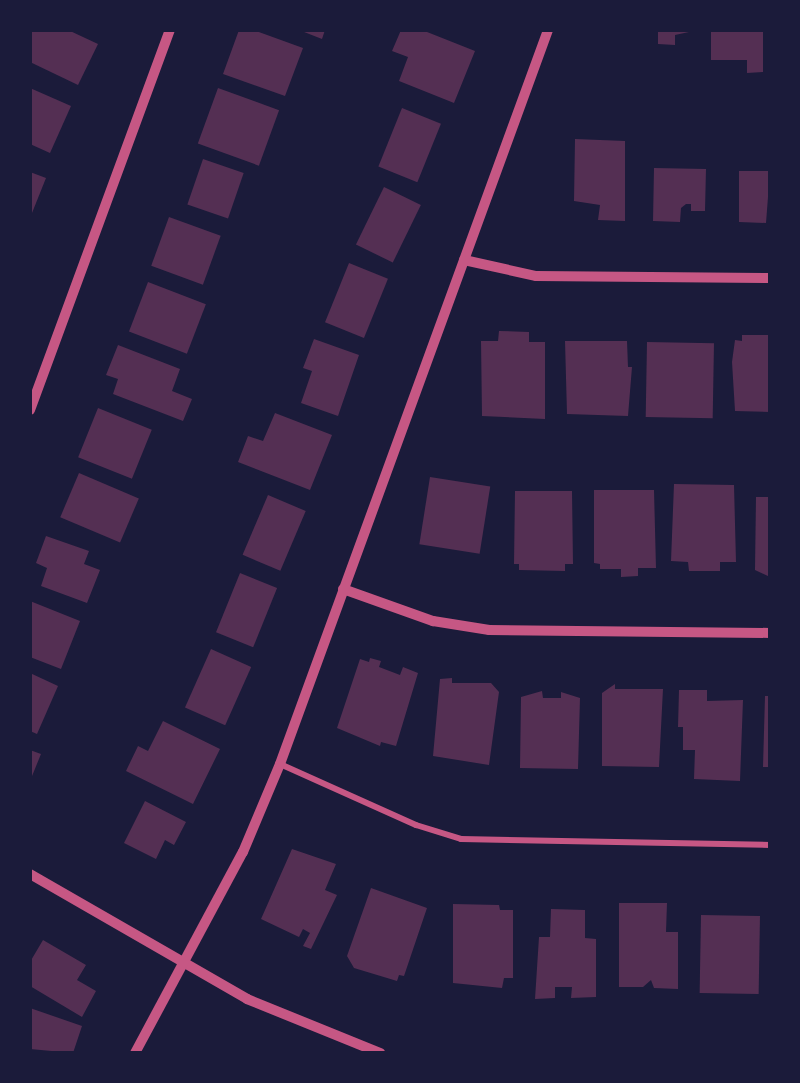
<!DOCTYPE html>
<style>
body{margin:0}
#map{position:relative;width:800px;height:1083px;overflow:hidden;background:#1b1b3a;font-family:"Space Grotesk",sans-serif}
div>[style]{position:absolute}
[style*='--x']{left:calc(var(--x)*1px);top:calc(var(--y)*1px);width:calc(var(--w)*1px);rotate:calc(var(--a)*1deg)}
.building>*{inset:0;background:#542f53;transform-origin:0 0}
.service>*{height:6px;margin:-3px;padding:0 3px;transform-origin:3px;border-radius:3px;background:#c65784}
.minor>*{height:10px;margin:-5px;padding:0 5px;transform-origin:5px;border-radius:5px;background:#c65784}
span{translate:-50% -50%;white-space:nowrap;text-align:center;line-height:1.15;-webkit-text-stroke:9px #1b1b3a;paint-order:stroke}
.frame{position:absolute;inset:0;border:32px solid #1b1b3a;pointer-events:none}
</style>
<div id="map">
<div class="building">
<div style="clip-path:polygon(31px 30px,68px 30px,98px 44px,78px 85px,30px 62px)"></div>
<div style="clip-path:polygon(239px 30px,253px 30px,303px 48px,285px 96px,223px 74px)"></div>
<div style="clip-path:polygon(299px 30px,325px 30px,322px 39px)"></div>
<div style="clip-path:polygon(401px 30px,422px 30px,475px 51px,454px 103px,399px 81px,408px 57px,392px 51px)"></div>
<div style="clip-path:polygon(658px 30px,688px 30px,689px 32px,675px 35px,675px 45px,658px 44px)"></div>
<div style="clip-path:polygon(711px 30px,763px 30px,763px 72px,747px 73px,747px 60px,711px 60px)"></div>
<div style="clip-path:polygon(30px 88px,71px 106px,50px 153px,30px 144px)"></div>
<div style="left:218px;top:88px;width:65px;height:59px;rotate:20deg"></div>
<div style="left:402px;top:108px;width:42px;height:63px;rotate:22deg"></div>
<div style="clip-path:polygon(575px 139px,625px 141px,625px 221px,598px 220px,600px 205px,574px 201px)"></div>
<div style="left:203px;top:159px;width:43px;height:48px;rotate:19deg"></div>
<div style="clip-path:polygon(654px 168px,706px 169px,705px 211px,691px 211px,691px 204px,686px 204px,681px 208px,680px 222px,653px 221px)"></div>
<div style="clip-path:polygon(739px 171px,770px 171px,766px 223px,739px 222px)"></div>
<div style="clip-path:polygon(30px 172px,46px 178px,30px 218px)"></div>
<div style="left:384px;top:187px;width:41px;height:64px;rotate:26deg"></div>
<div style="left:169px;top:217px;width:55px;height:52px;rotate:20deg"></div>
<div style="left:349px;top:263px;width:42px;height:64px;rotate:22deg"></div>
<div style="left:148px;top:282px;width:62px;height:53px;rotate:21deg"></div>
<div style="clip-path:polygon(499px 331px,529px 332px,529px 342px,545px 342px,545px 419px,482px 416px,481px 341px,498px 341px)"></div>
<div style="clip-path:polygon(742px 335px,770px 335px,770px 412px,735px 411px,732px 362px,735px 340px,742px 341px)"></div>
<div style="clip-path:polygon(314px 339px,359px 355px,338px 416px,301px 403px,312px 371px,303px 368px)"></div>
<div style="clip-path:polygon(565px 341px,627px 341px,628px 367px,632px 367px,628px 416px,567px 414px)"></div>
<div style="left:647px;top:342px;width:67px;height:75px;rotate:1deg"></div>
<div style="clip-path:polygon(118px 345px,180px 369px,172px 391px,192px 399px,183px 421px,113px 394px,118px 379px,106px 375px)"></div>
<div style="left:98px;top:408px;width:58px;height:53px;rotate:22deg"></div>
<div style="clip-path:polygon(275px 413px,332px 435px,310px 490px,238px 462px,248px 436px,263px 441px)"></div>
<div style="left:79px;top:473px;width:65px;height:48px;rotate:23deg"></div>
<div style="left:430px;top:477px;width:61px;height:68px;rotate:9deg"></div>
<div style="clip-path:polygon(674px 484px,734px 485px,736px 562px,720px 562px,720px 571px,689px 571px,688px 562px,671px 561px)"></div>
<div style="clip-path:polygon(594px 490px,654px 490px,656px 568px,638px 568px,638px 576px,621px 577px,621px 569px,600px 569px,600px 564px,594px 563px)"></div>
<div style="clip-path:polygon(515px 491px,572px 491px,573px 564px,565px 564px,565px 571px,519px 570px,519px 564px,514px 564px)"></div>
<div style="left:268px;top:495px;width:41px;height:65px;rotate:23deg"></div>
<div style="clip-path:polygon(756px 497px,770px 497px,770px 577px,755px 570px)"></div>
<div style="clip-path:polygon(46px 536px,89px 551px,84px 564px,100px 570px,87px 603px,41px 586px,47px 568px,36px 563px)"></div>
<div style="left:240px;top:573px;width:40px;height:64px;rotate:22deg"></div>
<div style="clip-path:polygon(30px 601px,80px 621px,61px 669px,30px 657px)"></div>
<div style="left:211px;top:649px;width:44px;height:64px;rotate:24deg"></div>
<div style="clip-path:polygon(370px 658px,381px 661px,379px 667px,400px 675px,403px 667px,418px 673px,396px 746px,381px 742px,380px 746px,337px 728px,360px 659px,369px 662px)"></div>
<div style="clip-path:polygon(30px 673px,58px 686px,37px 734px,30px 731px)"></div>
<div style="clip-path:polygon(452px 678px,452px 683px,491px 683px,499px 692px,489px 765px,433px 756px,440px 679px)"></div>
<div style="clip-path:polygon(615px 684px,615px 689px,663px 689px,659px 767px,602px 766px,602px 693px)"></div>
<div style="clip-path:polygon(679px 690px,707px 690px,707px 701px,743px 700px,740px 781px,694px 779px,695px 750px,683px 750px,683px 727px,678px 727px)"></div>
<div style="clip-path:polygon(542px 691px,543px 698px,561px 698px,561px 692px,580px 698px,578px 769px,520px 768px,521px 697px)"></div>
<div style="clip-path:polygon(765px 696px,770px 696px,770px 767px,763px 767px)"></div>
<div style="clip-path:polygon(163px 721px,220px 749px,193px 804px,126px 771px,138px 746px,148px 751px)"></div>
<div style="clip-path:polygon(30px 750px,41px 754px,30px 781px)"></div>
<div style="clip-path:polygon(145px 801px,186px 822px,174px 845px,165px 840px,156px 859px,124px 843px)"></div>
<div style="clip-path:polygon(292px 849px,336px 864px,325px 890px,337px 895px,311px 949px,303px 946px,310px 933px,303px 929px,299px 937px,261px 919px)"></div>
<div style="clip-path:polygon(371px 888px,427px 908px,404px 976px,399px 975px,397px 981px,354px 968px,347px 956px)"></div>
<div style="clip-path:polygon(619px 903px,667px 903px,666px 932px,678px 932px,678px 989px,654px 988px,651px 980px,643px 987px,619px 987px)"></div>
<div style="clip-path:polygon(453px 904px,499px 905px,500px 910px,513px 910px,513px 978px,504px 978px,502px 988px,453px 983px)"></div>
<div style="clip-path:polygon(551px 909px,585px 910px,585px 938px,596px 939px,596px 997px,571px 998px,572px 987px,555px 987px,555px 998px,535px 999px,539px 937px,550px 937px)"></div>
<div style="left:701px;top:915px;width:59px;height:78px;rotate:1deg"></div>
<div style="clip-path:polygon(43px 940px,86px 965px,77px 980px,96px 991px,82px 1017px,30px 986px,30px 962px)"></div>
<div style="clip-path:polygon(30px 1008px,82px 1026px,73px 1053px,30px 1049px)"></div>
</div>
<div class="service">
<div style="--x:280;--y:764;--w:149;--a:24.2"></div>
<div style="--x:416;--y:825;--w:47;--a:17.3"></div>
<div style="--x:461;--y:839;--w:309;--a:1.1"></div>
</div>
<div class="minor">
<div style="--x:464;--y:260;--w:74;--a:12.5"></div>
<div style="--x:536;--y:276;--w:234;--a:0.5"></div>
<div style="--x:30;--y:410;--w:405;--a:-69.8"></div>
<div style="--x:343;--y:589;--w:96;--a:19.6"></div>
<div style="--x:433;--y:621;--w:57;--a:9.1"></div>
<div style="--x:489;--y:630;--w:281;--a:0.6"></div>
<div style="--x:30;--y:874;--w:250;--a:29.9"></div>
<div style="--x:247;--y:999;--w:144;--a:22.1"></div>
<div style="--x:135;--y:1053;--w:228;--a:-61.8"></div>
<div style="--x:243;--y:852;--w:95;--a:-67.2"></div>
<div style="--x:280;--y:764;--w:781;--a:-69.94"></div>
</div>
<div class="frame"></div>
</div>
